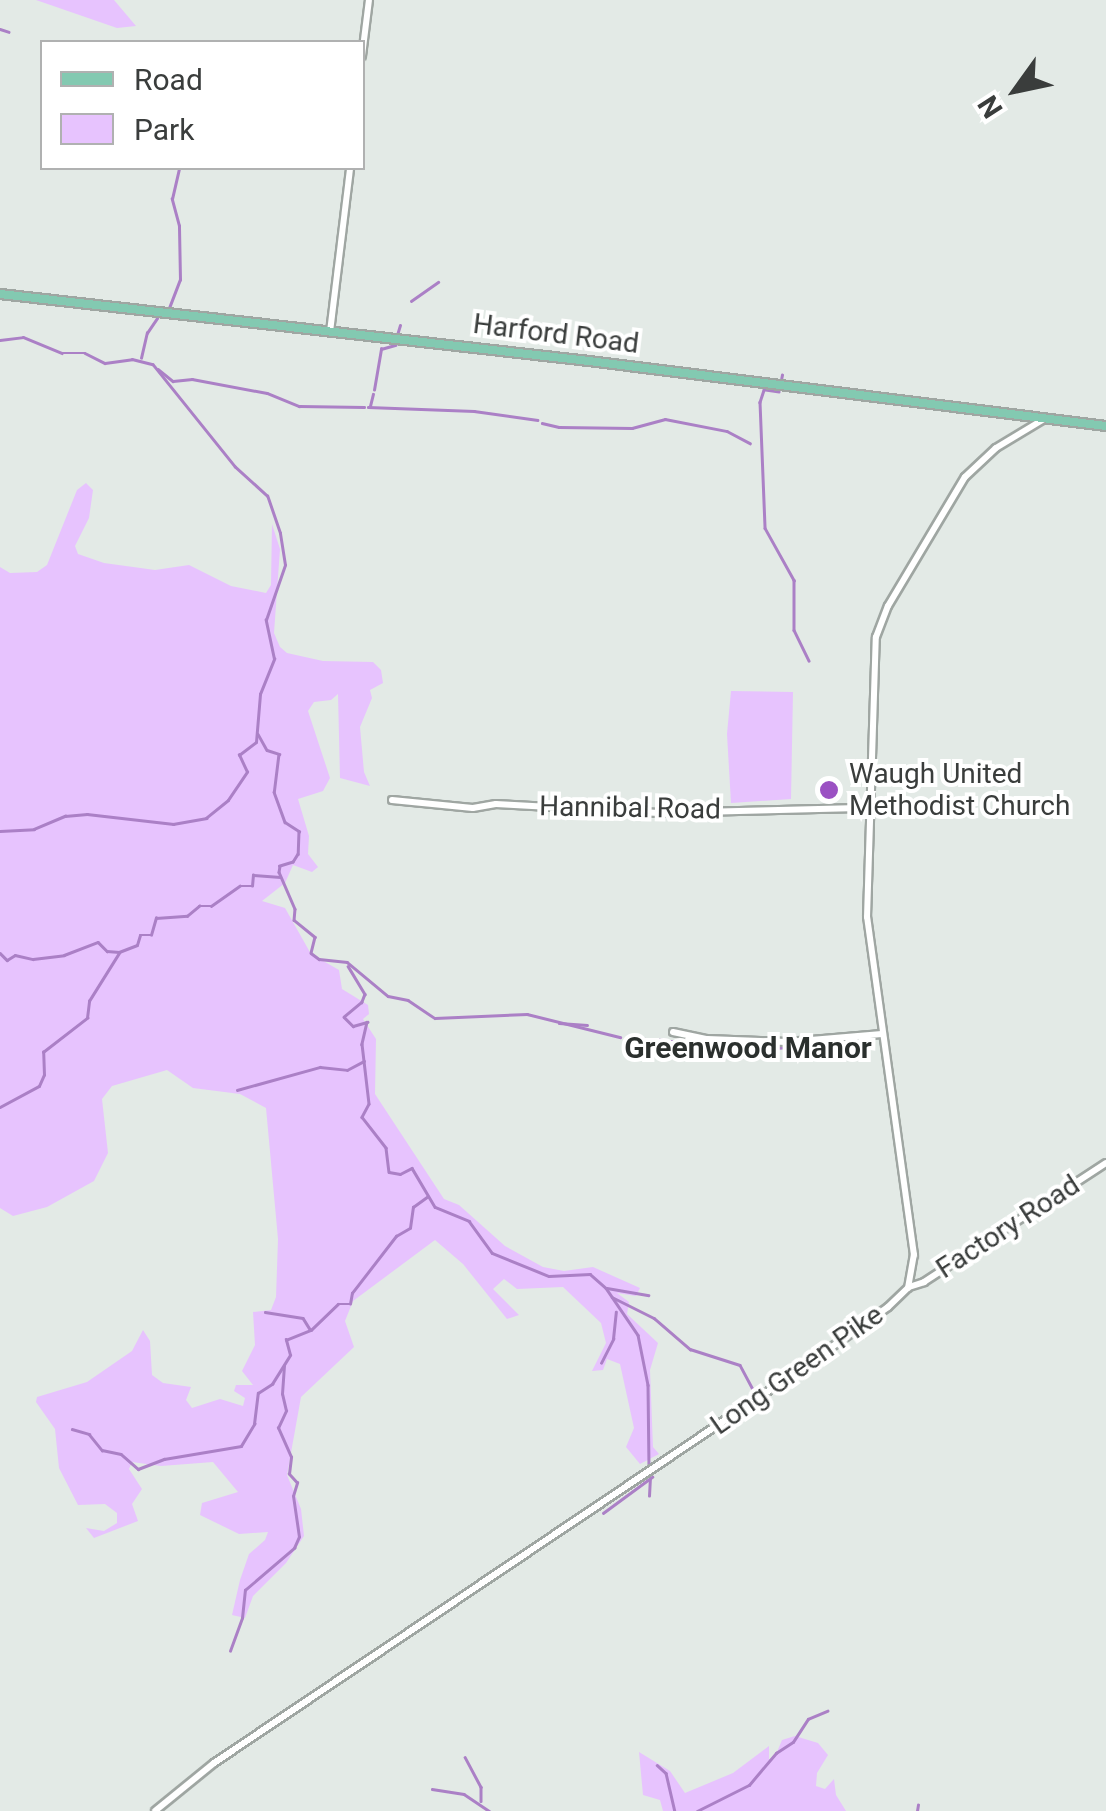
<!DOCTYPE html>
<style>
body{margin:0}
#map{position:relative;width:1106px;height:1811px;overflow:hidden;background:#e3eae6;font-family:Roboto,sans-serif}
div>[style]{position:absolute}
[style*='--x']{left:calc(var(--x)*1px);top:calc(var(--y)*1px);width:calc(var(--w)*1px);rotate:calc(var(--a)*1deg)}
.green>*{inset:0;background:#e7c3fe}
.stream>*{height:2.5px;margin:-1.25px;padding:0 1.25px;transform-origin:1.25px;border-radius:1.25px;background:#ab80c6}
.roads{filter:drop-shadow(2px 0 #9fa6a2) drop-shadow(-2px 0 #9fa6a2) drop-shadow(0 2px #9fa6a2) drop-shadow(0 -2px #9fa6a2)}
.minor>*{height:6px;margin:-3px;padding:0 3px;transform-origin:3px;border-radius:3px;background:#fff}
.major>*{height:8px;margin:-4px;padding:0 4px;transform-origin:4px;border-radius:4px;background:#83c9b1}
.dots>*{width:28px;height:28px;translate:-50% -50%;box-sizing:border-box;border:5px solid #fff;border-radius:50%}
span{translate:-50% -50%;white-space:nowrap;text-align:center;line-height:1.15;-webkit-text-stroke:8px #fff;paint-order:stroke}
.street-label{font-size:28px;color:#3a3d3c}
.poi-label{font-size:28px;color:#3a3d3c}
.left{translate:0 -50%;text-align:left}
.neighbourhood-label{font-size:30px;color:#2b302e;font-weight:700}
.legend{position:absolute;left:40px;top:40px;width:325px;height:130px;box-sizing:border-box;background:#fff;border:2px solid #b0b1b1;margin:0;padding:12px 18px;list-style:none;font-size:30px;color:#3a3d3c}
.legend li{display:flex;align-items:center;gap:20px;height:50px}
.legend b{width:50px;border:2px solid #b0b1b1}
.north{position:absolute;left:966px;top:40px;width:100px;height:100px;-webkit-text-stroke:8px #fff;paint-order:stroke;rotate:237deg;font-size:28px;font-weight:700;line-height:40px;text-align:center;color:#3a3d3c}
.north::after{content:'';display:block;margin:auto;width:35px;height:45px;background:#3a3d3c;clip-path:polygon(50% 0,100% 100%,50% 72%,0 100%)}
</style>
<div id="map">
<div class="green">
<div style="clip-path:polygon(36px 0,114px 0,136px 26px,117px 28px)"></div>
<div style="clip-path:polygon(86px 483px,93px 490px,89px 518px,75px 546px,78px 554px,104px 563px,155px 570px,189px 565px,231px 586px,266px 593px,271px 585px,272px 524px,280px 549px,274px 633px,280px 647px,287px 653px,323px 661px,373px 662px,381px 670px,383px 683px,370px 690px,372px 698px,360px 727px,364px 772px,370px 786px,340px 778px,338px 694px,331px 700px,314px 702px,308px 711px,330px 778px,323px 791px,298px 799px,309px 836px,308px 854px,318px 867px,312px 872px,293px 865px,285px 883px,262px 901px,285px 908px,311px 954px,339px 970px,342px 989px,368px 1005px,369px 1014px,363px 1019px,376px 1039px,375px 1094px,444px 1199px,459px 1205px,505px 1246px,543px 1267px,564px 1271px,593px 1267px,640px 1288px,636px 1296px,617px 1293px,629px 1302px,627px 1314px,658px 1343px,650px 1370px,653px 1447px,659px 1454px,640px 1464px,626px 1447px,634px 1428px,620px 1364px,607px 1359px,603px 1370px,592px 1371px,606px 1343px,601px 1323px,563px 1287px,517px 1289px,504px 1279px,493px 1289px,519px 1315px,507px 1319px,463px 1264px,435px 1240px,353px 1301px,345px 1321px,354px 1347px,301px 1397px,287px 1475px,301px 1509px,304px 1536px,286px 1563px,253px 1596px,245px 1618px,232px 1615px,240px 1580px,249px 1554px,265px 1540px,268px 1532px,239px 1534px,200px 1515px,202px 1503px,238px 1492px,213px 1462px,161px 1466px,132px 1462px,129px 1469px,142px 1489px,132px 1504px,138px 1521px,94px 1538px,86px 1528px,104px 1531px,117px 1523px,117px 1513px,105px 1504px,78px 1505px,59px 1468px,55px 1429px,36px 1402px,37px 1397px,87px 1382px,132px 1351px,143px 1330px,150px 1341px,152px 1375px,163px 1383px,191px 1387px,186px 1400px,192px 1408px,220px 1399px,243px 1406px,245px 1398px,234px 1391px,236px 1385px,253px 1385px,242px 1371px,255px 1345px,253px 1312px,271px 1310px,276px 1297px,278px 1239px,266px 1108px,240px 1094px,193px 1088px,167px 1070px,112px 1086px,102px 1099px,108px 1153px,94px 1181px,47px 1207px,13px 1216px,0 1208px,0 567px,10px 573px,37px 572px,47px 565px,77px 490px)"></div>
<div style="clip-path:polygon(731px 691px,793px 692px,791px 799px,731px 803px,727px 734px)"></div>
<div style="clip-path:polygon(795px 1736px,818px 1743px,828px 1755px,817px 1773px,816px 1786px,825px 1789px,834px 1779px,836px 1795px,846px 1811px,663px 1811px,660px 1800px,643px 1795px,639px 1752px,670px 1771px,685px 1793px,733px 1773px,769px 1746px,769px 1759px,774px 1759px,782px 1740px)"></div>
</div>
<div class="stream">
<div style="--x:0;--y:29;--w:9;--a:18"></div>
<div style="--x:411;--y:301;--w:33;--a:-35"></div>
<div style="--x:169;--y:308;--w:30;--a:-69"></div>
<div style="--x:180;--y:280;--w:54;--a:-91.1"></div>
<div style="--x:179;--y:226;--w:28;--a:-105"></div>
<div style="--x:172;--y:199;--w:32;--a:-77"></div>
<div style="--x:397;--y:335;--w:10;--a:-73"></div>
<div style="--x:0;--y:340;--w:23;--a:-7"></div>
<div style="--x:23;--y:337;--w:42;--a:22.3"></div>
<div style="--x:62;--y:353;--w:23;--a:0"></div>
<div style="--x:85;--y:353;--w:22;--a:27"></div>
<div style="--x:105;--y:363;--w:27;--a:-8"></div>
<div style="--x:132;--y:359;--w:21;--a:14"></div>
<div style="--x:141;--y:358;--w:26;--a:-77"></div>
<div style="--x:147;--y:333;--w:18;--a:-56"></div>
<div style="--x:158;--y:369;--w:19;--a:39"></div>
<div style="--x:173;--y:381;--w:19;--a:-6"></div>
<div style="--x:192;--y:379;--w:76;--a:10.6"></div>
<div style="--x:267;--y:393;--w:35;--a:22"></div>
<div style="--x:299;--y:406;--w:65;--a:0.9"></div>
<div style="--x:781;--y:380;--w:5;--a:-79"></div>
<div style="--x:374;--y:390;--w:42;--a:-80.3"></div>
<div style="--x:381;--y:349;--w:15;--a:-16"></div>
<div style="--x:779;--y:392;--w:15;--a:-172"></div>
<div style="--x:764;--y:390;--w:13;--a:108"></div>
<div style="--x:760;--y:402;--w:126;--a:87.7"></div>
<div style="--x:765;--y:528;--w:60;--a:60.9"></div>
<div style="--x:794;--y:580;--w:50;--a:90"></div>
<div style="--x:794;--y:630;--w:34;--a:64"></div>
<div style="--x:370;--y:406;--w:12;--a:-76"></div>
<div style="--x:368;--y:407;--w:106;--a:2.2"></div>
<div style="--x:474;--y:411;--w:64;--a:8.1"></div>
<div style="--x:542;--y:423;--w:17;--a:13"></div>
<div style="--x:559;--y:427;--w:73;--a:0.8"></div>
<div style="--x:632;--y:428;--w:34;--a:-15"></div>
<div style="--x:665;--y:419;--w:63;--a:11"></div>
<div style="--x:727;--y:431;--w:26;--a:28"></div>
<div style="--x:258;--y:734;--w:18;--a:61"></div>
<div style="--x:267;--y:750;--w:13;--a:18"></div>
<div style="--x:279;--y:754;--w:38;--a:97"></div>
<div style="--x:274;--y:792;--w:32;--a:70"></div>
<div style="--x:285;--y:822;--w:17;--a:33"></div>
<div style="--x:299;--y:831;--w:23;--a:92"></div>
<div style="--x:298;--y:854;--w:9;--a:122"></div>
<div style="--x:293;--y:862;--w:14;--a:163"></div>
<div style="--x:280;--y:866;--w:6;--a:99"></div>
<div style="--x:279;--y:872;--w:40;--a:66.6"></div>
<div style="--x:295;--y:909;--w:11;--a:95"></div>
<div style="--x:294;--y:920;--w:27;--a:39"></div>
<div style="--x:315;--y:937;--w:16;--a:104"></div>
<div style="--x:311;--y:953;--w:10;--a:37"></div>
<div style="--x:319;--y:959;--w:28;--a:6"></div>
<div style="--x:347;--y:962;--w:53;--a:39.7"></div>
<div style="--x:388;--y:996;--w:20;--a:11"></div>
<div style="--x:408;--y:1000;--w:32;--a:34"></div>
<div style="--x:435;--y:1018;--w:92;--a:-2.5"></div>
<div style="--x:527;--y:1014;--w:96;--a:13.9"></div>
<div style="--x:0;--y:831;--w:34;--a:-3"></div>
<div style="--x:34;--y:829;--w:34;--a:-23"></div>
<div style="--x:65;--y:816;--w:22;--a:-5"></div>
<div style="--x:87;--y:814;--w:87;--a:6.6"></div>
<div style="--x:173;--y:824;--w:34;--a:-10"></div>
<div style="--x:206;--y:818;--w:28;--a:-39"></div>
<div style="--x:228;--y:800;--w:34;--a:-56"></div>
<div style="--x:247;--y:772;--w:19;--a:-115"></div>
<div style="--x:239;--y:755;--w:21;--a:-37"></div>
<div style="--x:256;--y:742;--w:48;--a:-85.2"></div>
<div style="--x:260;--y:694;--w:38;--a:-68"></div>
<div style="--x:274;--y:659;--w:40;--a:-102"></div>
<div style="--x:266;--y:620;--w:58;--a:-70.9"></div>
<div style="--x:285;--y:565;--w:32;--a:-99"></div>
<div style="--x:280;--y:533;--w:39;--a:-109"></div>
<div style="--x:267;--y:496;--w:43;--a:-137.8"></div>
<div style="--x:235;--y:467;--w:131;--a:-128.8"></div>
<div style="--x:0;--y:953;--w:10;--a:45"></div>
<div style="--x:7;--y:960;--w:9;--a:-32"></div>
<div style="--x:15;--y:955;--w:18;--a:13"></div>
<div style="--x:33;--y:959;--w:31;--a:-7"></div>
<div style="--x:64;--y:955;--w:36;--a:-21"></div>
<div style="--x:98;--y:942;--w:13;--a:45"></div>
<div style="--x:107;--y:951;--w:12;--a:5"></div>
<div style="--x:119;--y:952;--w:19;--a:-21"></div>
<div style="--x:137;--y:945;--w:10;--a:-73"></div>
<div style="--x:140;--y:935;--w:11;--a:0"></div>
<div style="--x:151;--y:935;--w:18;--a:-74"></div>
<div style="--x:156;--y:918;--w:31;--a:-4"></div>
<div style="--x:187;--y:916;--w:16;--a:-40"></div>
<div style="--x:199;--y:906;--w:12;--a:0"></div>
<div style="--x:211;--y:906;--w:35;--a:-35"></div>
<div style="--x:240;--y:886;--w:12;--a:0"></div>
<div style="--x:252;--y:886;--w:11;--a:-85"></div>
<div style="--x:253;--y:875;--w:27;--a:4"></div>
<div style="--x:348;--y:966;--w:33;--a:59"></div>
<div style="--x:365;--y:994;--w:9;--a:111"></div>
<div style="--x:362;--y:1002;--w:23;--a:140"></div>
<div style="--x:344;--y:1017;--w:13;--a:45"></div>
<div style="--x:353;--y:1026;--w:15;--a:-16"></div>
<div style="--x:367;--y:1022;--w:23;--a:103"></div>
<div style="--x:362;--y:1044;--w:60;--a:83.3"></div>
<div style="--x:369;--y:1104;--w:15;--a:118"></div>
<div style="--x:362;--y:1117;--w:39;--a:52"></div>
<div style="--x:386;--y:1148;--w:24;--a:83"></div>
<div style="--x:389;--y:1172;--w:11;--a:10"></div>
<div style="--x:400;--y:1174;--w:13;--a:-27"></div>
<div style="--x:412;--y:1168;--w:45;--a:59.5"></div>
<div style="--x:435;--y:1207;--w:37;--a:22"></div>
<div style="--x:469;--y:1221;--w:39;--a:54"></div>
<div style="--x:492;--y:1253;--w:61;--a:22"></div>
<div style="--x:549;--y:1276;--w:41;--a:-2.8"></div>
<div style="--x:590;--y:1274;--w:21;--a:41"></div>
<div style="--x:606;--y:1288;--w:57;--a:55.8"></div>
<div style="--x:638;--y:1335;--w:51;--a:78.7"></div>
<div style="--x:648;--y:1385;--w:80;--a:89.3"></div>
<div style="--x:559;--y:1023;--w:28;--a:4"></div>
<div style="--x:626;--y:1038;--w:41;--a:2.8"></div>
<div style="--x:671;--y:1041;--w:32;--a:7"></div>
<div style="--x:707;--y:1046;--w:44;--a:3.9"></div>
<div style="--x:761;--y:1049;--w:31;--a:-4"></div>
<div style="--x:237;--y:1090;--w:86;--a:-15.5"></div>
<div style="--x:320;--y:1067;--w:27;--a:6"></div>
<div style="--x:347;--y:1070;--w:19;--a:-28"></div>
<div style="--x:0;--y:1107;--w:44;--a:-28.3"></div>
<div style="--x:39;--y:1086;--w:12;--a:-66"></div>
<div style="--x:44;--y:1075;--w:23;--a:-92"></div>
<div style="--x:43;--y:1052;--w:56;--a:-37.7"></div>
<div style="--x:87;--y:1018;--w:17;--a:-83"></div>
<div style="--x:89;--y:1001;--w:57;--a:-58"></div>
<div style="--x:607;--y:1288;--w:42;--a:9.7"></div>
<div style="--x:612;--y:1297;--w:47;--a:26.6"></div>
<div style="--x:654;--y:1318;--w:48;--a:40.7"></div>
<div style="--x:690;--y:1349;--w:52;--a:17.7"></div>
<div style="--x:740;--y:1365;--w:34;--a:62"></div>
<div style="--x:265;--y:1312;--w:38;--a:9"></div>
<div style="--x:303;--y:1318;--w:13;--a:58"></div>
<div style="--x:601;--y:1363;--w:27;--a:-63"></div>
<div style="--x:613;--y:1339;--w:27;--a:-84"></div>
<div style="--x:72;--y:1429;--w:18;--a:16"></div>
<div style="--x:89;--y:1434;--w:21;--a:51"></div>
<div style="--x:102;--y:1450;--w:19;--a:12"></div>
<div style="--x:121;--y:1454;--w:23;--a:41"></div>
<div style="--x:138;--y:1469;--w:28;--a:-21"></div>
<div style="--x:164;--y:1459;--w:78;--a:-9.6"></div>
<div style="--x:241;--y:1446;--w:26;--a:-59"></div>
<div style="--x:254;--y:1424;--w:31;--a:-83"></div>
<div style="--x:258;--y:1393;--w:17;--a:-33"></div>
<div style="--x:272;--y:1384;--w:34;--a:-58"></div>
<div style="--x:290;--y:1355;--w:16;--a:-105"></div>
<div style="--x:286;--y:1340;--w:27;--a:-22"></div>
<div style="--x:311;--y:1330;--w:37;--a:-44"></div>
<div style="--x:338;--y:1304;--w:12;--a:0"></div>
<div style="--x:350;--y:1304;--w:11;--a:-80"></div>
<div style="--x:352;--y:1293;--w:72;--a:-52.3"></div>
<div style="--x:396;--y:1236;--w:16;--a:-30"></div>
<div style="--x:410;--y:1228;--w:21;--a:-82"></div>
<div style="--x:413;--y:1207;--w:17;--a:-36"></div>
<div style="--x:649;--y:1496;--w:17;--a:-87"></div>
<div style="--x:603;--y:1513;--w:61;--a:-36.3"></div>
<div style="--x:230;--y:1651;--w:35;--a:-70"></div>
<div style="--x:242;--y:1618;--w:28;--a:-84"></div>
<div style="--x:245;--y:1590;--w:65;--a:-40.6"></div>
<div style="--x:294;--y:1548;--w:12;--a:-66"></div>
<div style="--x:299;--y:1537;--w:41;--a:-98.3"></div>
<div style="--x:293;--y:1496;--w:14;--a:-73"></div>
<div style="--x:297;--y:1483;--w:12;--a:-132"></div>
<div style="--x:289;--y:1474;--w:17;--a:-83"></div>
<div style="--x:291;--y:1457;--w:32;--a:-114"></div>
<div style="--x:278;--y:1428;--w:19;--a:-65"></div>
<div style="--x:286;--y:1411;--w:17;--a:-103"></div>
<div style="--x:282;--y:1394;--w:28;--a:-86"></div>
<div style="--x:465;--y:1757;--w:34;--a:62"></div>
<div style="--x:481;--y:1787;--w:14;--a:90"></div>
<div style="--x:657;--y:1765;--w:12;--a:42"></div>
<div style="--x:666;--y:1773;--w:39;--a:77"></div>
<div style="--x:432;--y:1789;--w:32;--a:9"></div>
<div style="--x:464;--y:1794;--w:30;--a:34"></div>
<div style="--x:697;--y:1811;--w:58;--a:-26.6"></div>
<div style="--x:749;--y:1785;--w:42;--a:-49.8"></div>
<div style="--x:776;--y:1753;--w:20;--a:-33"></div>
<div style="--x:793;--y:1742;--w:27;--a:-57"></div>
<div style="--x:808;--y:1719;--w:21;--a:-23"></div>
<div style="--x:917;--y:1811;--w:6;--a:-81"></div>
</div>
<div class="roads">
<div class="minor">
<div style="--x:362;--y:56;--w:56;--a:-82.9"></div>
<div style="--x:330;--y:332;--w:165;--a:-83"></div>
<div style="--x:392;--y:800;--w:81;--a:5.6"></div>
<div style="--x:473;--y:808;--w:23;--a:-10"></div>
<div style="--x:496;--y:804;--w:163;--a:3.2"></div>
<div style="--x:659;--y:813;--w:210;--a:-1.4"></div>
<div style="--x:673;--y:1032;--w:35;--a:12"></div>
<div style="--x:707;--y:1039;--w:80;--a:2.1"></div>
<div style="--x:787;--y:1042;--w:95;--a:-4.8"></div>
<div style="--x:909;--y:1287;--w:16;--a:-18"></div>
<div style="--x:924;--y:1282;--w:217;--a:-33.2"></div>
<div style="--x:155;--y:1811;--w:76;--a:-39.1"></div>
<div style="--x:214;--y:1763;--w:703;--a:-33.87"></div>
<div style="--x:798;--y:1371;--w:110;--a:-35.4"></div>
<div style="--x:888;--y:1307;--w:28;--a:-44"></div>
<div style="--x:908;--y:1288;--w:34;--a:-80"></div>
<div style="--x:914;--y:1255;--w:341;--a:-97.9"></div>
<div style="--x:867;--y:917;--w:280;--a:-88.2"></div>
<div style="--x:876;--y:637;--w:33;--a:-69"></div>
<div style="--x:888;--y:606;--w:150;--a:-59.2"></div>
<div style="--x:965;--y:477;--w:42;--a:-43.1"></div>
<div style="--x:996;--y:448;--w:56;--a:-31.1"></div>
</div>
<div class="major">
<div style="--x:0;--y:294;--w:593;--a:6.49"></div>
<div style="--x:589;--y:361;--w:521;--a:7.17"></div>
</div>
</div>
<div class="dots">
<div style="left:829px;top:790px;background:#9b51c3"></div>
</div>
<div class="street-label">
<span style="left:556px;top:334px;rotate:7deg">Harford Road</span>
<span style="left:630px;top:808px;rotate:1deg">Hannibal Road</span>
<span style="left:1008px;top:1227px;rotate:-33deg">Factory Road</span>
<span style="left:797px;top:1370px;rotate:-35deg">Long Green Pike</span>
</div>
<div class="poi-label">
<span class="left" style="left:849px;top:790px">Waugh United<br>Methodist Church</span>
</div>
<div class="neighbourhood-label">
<span style="left:748px;top:1048px">Greenwood Manor</span>
</div>
<ul class="legend">
<li><b style="height:12px;background:#83c9b1"></b>Road</li>
<li><b style="height:28px;background:#e7c3fe"></b>Park</li>
</ul>
<div class="north">N</div>
</div>
